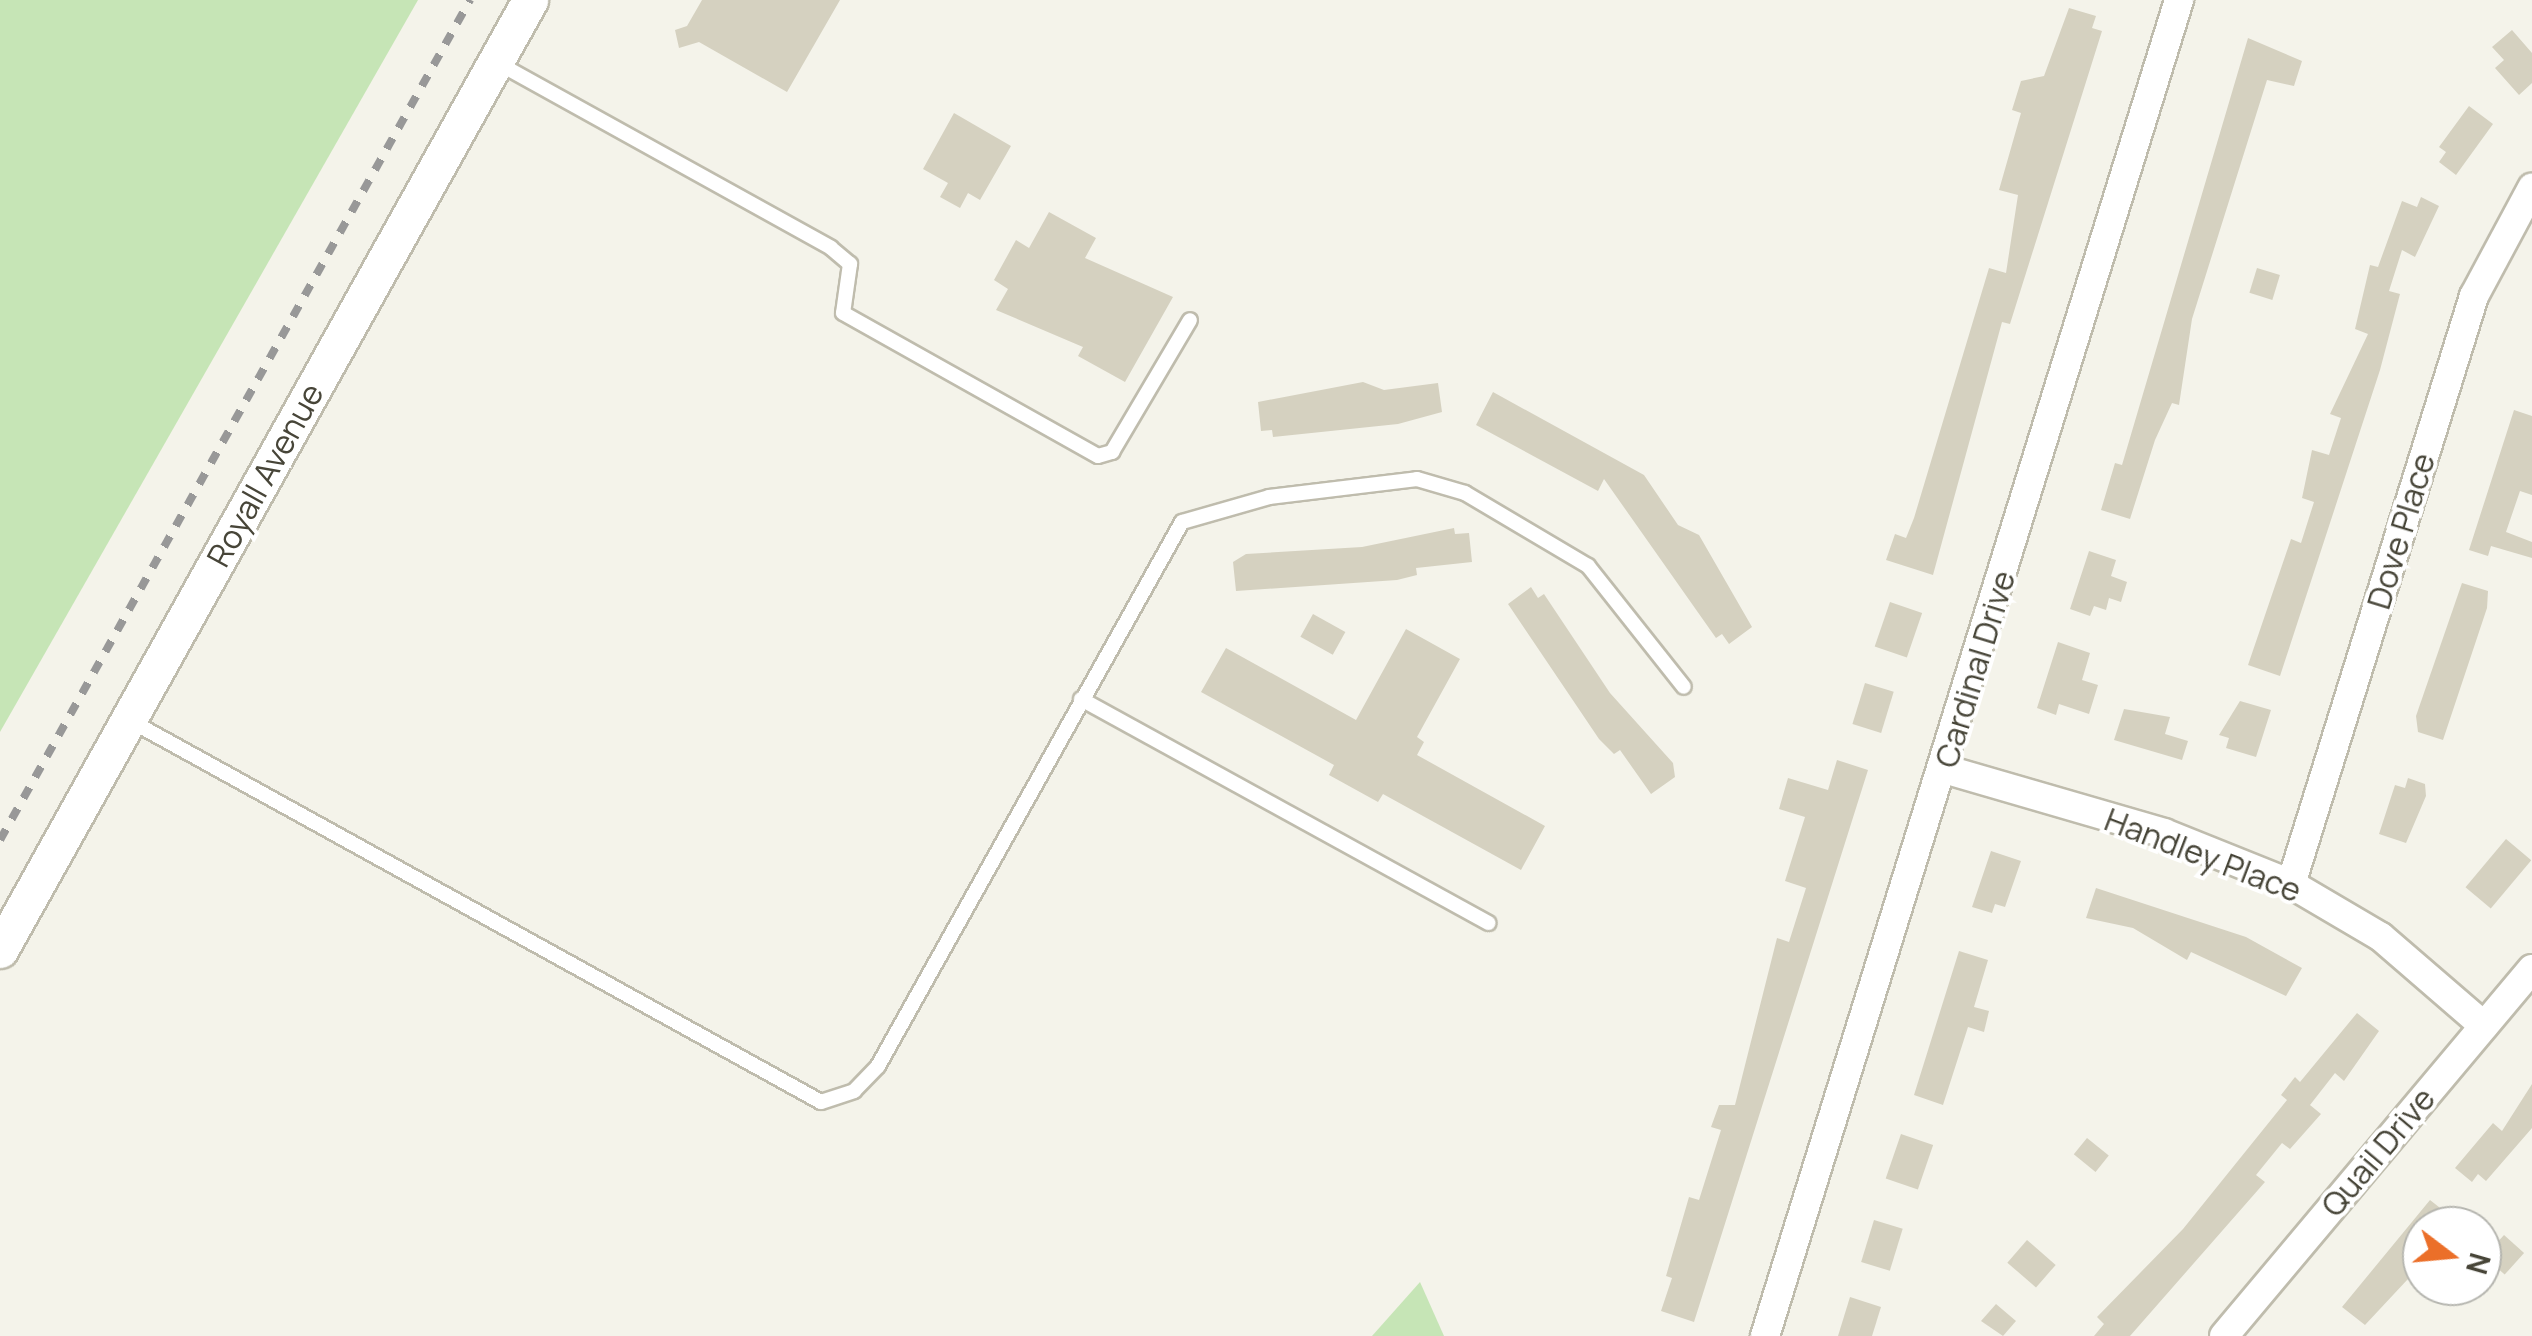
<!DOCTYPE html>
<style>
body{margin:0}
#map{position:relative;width:2532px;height:1336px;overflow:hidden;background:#f4f3ea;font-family:Manrope,sans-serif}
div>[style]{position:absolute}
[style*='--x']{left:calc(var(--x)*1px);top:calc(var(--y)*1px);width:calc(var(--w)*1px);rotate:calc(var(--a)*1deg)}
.green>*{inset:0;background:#c6e5b6}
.building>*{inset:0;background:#d5d1c0;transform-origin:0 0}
.roads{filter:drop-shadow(2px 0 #bfbcad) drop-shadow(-2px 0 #bfbcad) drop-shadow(0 2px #bfbcad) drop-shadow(0 -2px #bfbcad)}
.service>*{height:14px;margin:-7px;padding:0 7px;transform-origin:7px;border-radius:7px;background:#fff}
.minor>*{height:28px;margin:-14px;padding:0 14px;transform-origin:14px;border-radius:14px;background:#fff}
.tertiary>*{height:35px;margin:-17.5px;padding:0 17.5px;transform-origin:17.5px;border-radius:17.5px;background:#fff}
.rail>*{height:8px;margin-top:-4px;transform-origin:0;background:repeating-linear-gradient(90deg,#989898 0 12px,transparent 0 24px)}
span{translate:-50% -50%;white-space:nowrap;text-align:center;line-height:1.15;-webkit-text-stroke:8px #fff;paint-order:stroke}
.street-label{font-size:32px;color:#474538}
.north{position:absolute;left:2402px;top:1206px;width:100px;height:100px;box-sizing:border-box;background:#fff;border:2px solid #b5b5af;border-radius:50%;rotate:106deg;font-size:28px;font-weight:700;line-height:40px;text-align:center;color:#474538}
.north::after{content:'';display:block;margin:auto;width:35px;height:45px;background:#eb6f29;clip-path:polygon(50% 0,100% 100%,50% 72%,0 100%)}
</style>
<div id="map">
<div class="green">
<div style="clip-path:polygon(0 0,418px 0,0 732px)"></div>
<div style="clip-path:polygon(1420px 1282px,1444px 1336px,1372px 1336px)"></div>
</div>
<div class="building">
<div style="clip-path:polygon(702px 0,840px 0,787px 92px,699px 42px,679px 48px,675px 30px,687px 26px)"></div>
<div style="clip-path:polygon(2069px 8px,2096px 16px,2092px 28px,2102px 31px,2010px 324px,2002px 322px,1933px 575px,1886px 560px,1895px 534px,1906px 538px,1914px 518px,1989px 268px,2006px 273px,2018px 195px,1999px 190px,2021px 113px,2012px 110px,2021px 81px,2044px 76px)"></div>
<div style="clip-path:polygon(2512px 30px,2532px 53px,2532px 83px,2519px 95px,2495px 68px,2504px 60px,2492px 47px)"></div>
<div style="clip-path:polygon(2248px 38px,2302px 61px,2294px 86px,2267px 80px,2192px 319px,2179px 405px,2172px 403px,2155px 440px,2130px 519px,2101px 510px,2115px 463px,2122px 465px)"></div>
<div style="clip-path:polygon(2469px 106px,2493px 124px,2456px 175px,2439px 162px,2446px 152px,2439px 147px)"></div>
<div style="clip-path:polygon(954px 113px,1011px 146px,980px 200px,968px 193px,960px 208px,940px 197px,948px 183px,923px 169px)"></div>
<div style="clip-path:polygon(2421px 197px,2439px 206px,2415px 257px,2402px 250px,2389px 291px,2400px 294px,2380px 370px,2280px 676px,2248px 665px,2291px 539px,2301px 543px,2314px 502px,2302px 498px,2312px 450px,2329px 455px,2341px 418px,2330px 414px,2368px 334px,2355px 329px,2370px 265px,2378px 267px,2402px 201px,2417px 207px)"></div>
<div style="clip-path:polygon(1049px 212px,1096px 238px,1085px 258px,1173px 297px,1125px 382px,1078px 356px,1083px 347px,996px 310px,1008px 289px,994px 280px,1016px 240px,1029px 248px)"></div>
<div style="left:2257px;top:268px;width:24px;height:26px;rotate:17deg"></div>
<div style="clip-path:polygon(1363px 382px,1384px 390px,1438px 383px,1442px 412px,1398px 424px,1273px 437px,1272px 430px,1261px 431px,1258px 402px)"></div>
<div style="clip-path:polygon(1493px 392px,1644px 475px,1678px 525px,1699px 535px,1752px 627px,1729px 644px,1722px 634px,1716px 638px,1604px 479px,1598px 491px,1476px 425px)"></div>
<div style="clip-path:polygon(2514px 410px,2532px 416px,2532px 495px,2520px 491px,2506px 532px,2532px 542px,2532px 558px,2491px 546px,2488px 556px,2469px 550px)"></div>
<div style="clip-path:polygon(1454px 528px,1455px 534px,1469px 533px,1472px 562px,1416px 568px,1417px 575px,1397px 580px,1236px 591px,1233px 562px,1246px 554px,1362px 547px)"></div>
<div style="clip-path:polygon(2089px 551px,2116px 560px,2111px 576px,2127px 582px,2121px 602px,2109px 598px,2106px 610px,2094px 606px,2090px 616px,2070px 609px)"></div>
<div style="clip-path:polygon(2462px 583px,2488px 591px,2487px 608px,2443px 740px,2418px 732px,2416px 716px)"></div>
<div style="clip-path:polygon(1531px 587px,1538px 598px,1544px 594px,1610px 693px,1673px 763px,1675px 777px,1651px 794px,1620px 750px,1614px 754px,1599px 739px,1508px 604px)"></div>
<div style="left:1890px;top:602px;width:34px;height:47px;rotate:19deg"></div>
<div style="left:1313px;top:614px;width:37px;height:26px;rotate:29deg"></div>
<div style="clip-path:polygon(1406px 629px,1460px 659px,1417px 737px,1424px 742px,1417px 755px,1545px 826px,1521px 870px,1383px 794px,1378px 802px,1329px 775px,1334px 765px,1201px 692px,1226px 648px,1356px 720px)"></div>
<div style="clip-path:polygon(2058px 642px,2090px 653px,2082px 680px,2098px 685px,2089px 714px,2059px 704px,2056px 715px,2037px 708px)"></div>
<div style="left:1865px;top:683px;width:30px;height:43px;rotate:17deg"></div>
<div style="clip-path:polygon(2240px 701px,2271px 710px,2256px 757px,2226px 748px,2229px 738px,2219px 735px)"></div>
<div style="clip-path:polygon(2124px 709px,2170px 717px,2165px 734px,2188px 741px,2182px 760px,2114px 740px)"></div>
<div style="clip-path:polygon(1837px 760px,1868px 770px,1694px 1322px,1661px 1311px,1672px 1278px,1666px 1276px,1689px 1197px,1699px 1200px,1721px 1130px,1711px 1127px,1719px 1105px,1735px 1105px,1777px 938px,1789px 942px,1806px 888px,1785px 881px,1805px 817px,1779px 809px,1788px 778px,1828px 790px)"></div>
<div style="clip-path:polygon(2408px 778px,2425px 784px,2426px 796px,2406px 843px,2379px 834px,2395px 785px,2405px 788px)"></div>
<div style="left:2506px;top:839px;width:33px;height:63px;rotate:40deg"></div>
<div style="clip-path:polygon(1991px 851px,2021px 861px,2005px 907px,1995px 904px,1992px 913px,1972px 907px)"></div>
<div style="clip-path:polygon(2096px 888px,2246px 937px,2302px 968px,2286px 996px,2191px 952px,2187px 960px,2133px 928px,2086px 918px)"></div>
<div style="clip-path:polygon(1959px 951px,1988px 960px,1974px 1007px,1989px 1011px,1984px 1032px,1968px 1027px,1943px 1105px,1914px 1095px)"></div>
<div style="clip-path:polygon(2357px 1013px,2379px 1031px,2344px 1081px,2335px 1073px,2310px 1105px,2321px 1114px,2290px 1149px,2282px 1143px,2256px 1175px,2265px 1182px,2130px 1336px,2094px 1336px,2104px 1324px,2097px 1317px,2183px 1229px,2287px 1100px,2281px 1095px,2295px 1077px,2300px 1082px)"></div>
<div style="clip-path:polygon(2532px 1084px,2532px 1128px,2486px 1181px,2478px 1174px,2472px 1182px,2455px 1168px,2493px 1123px,2502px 1131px)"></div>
<div style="left:1901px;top:1134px;width:34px;height:47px;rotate:19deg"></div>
<div style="left:2087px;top:1138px;width:28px;height:21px;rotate:39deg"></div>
<div style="clip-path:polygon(2430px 1200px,2463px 1226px,2422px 1226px,2422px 1264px,2365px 1325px,2342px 1307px)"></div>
<div style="left:1874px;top:1220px;width:30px;height:44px;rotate:17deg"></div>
<div style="left:2504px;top:1235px;width:27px;height:29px;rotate:42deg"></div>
<div style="left:2027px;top:1240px;width:38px;height:30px;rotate:41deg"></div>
<div style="clip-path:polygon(1850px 1297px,1881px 1307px,1872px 1336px,1838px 1336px)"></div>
<div style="clip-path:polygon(1996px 1304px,2016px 1321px,2003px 1336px,1981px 1321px)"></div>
</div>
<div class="roads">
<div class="service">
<div style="--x:496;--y:62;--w:383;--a:29"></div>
<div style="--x:831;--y:248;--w:25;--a:40"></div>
<div style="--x:850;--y:264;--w:49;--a:98.1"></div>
<div style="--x:843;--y:313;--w:292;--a:29.3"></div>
<div style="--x:1098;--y:456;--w:15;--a:-16"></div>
<div style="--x:1112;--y:452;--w:153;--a:-59.4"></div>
<div style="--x:1081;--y:699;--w:465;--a:28.8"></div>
<div style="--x:129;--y:720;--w:790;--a:28.9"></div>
<div style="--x:821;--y:1102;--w:35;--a:-18"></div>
<div style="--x:854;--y:1091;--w:35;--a:-46"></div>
<div style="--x:878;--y:1066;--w:623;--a:-60.8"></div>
<div style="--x:1182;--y:522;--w:91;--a:-16"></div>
<div style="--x:1269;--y:497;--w:149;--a:-6.9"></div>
<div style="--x:1417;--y:479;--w:50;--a:16.3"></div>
<div style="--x:1465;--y:493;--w:143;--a:30.7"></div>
<div style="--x:1588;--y:566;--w:154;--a:51.6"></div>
</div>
<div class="minor">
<div style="--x:1944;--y:769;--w:229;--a:16.2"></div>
<div style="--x:2164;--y:833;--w:137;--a:21.9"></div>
<div style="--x:2291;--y:884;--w:104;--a:30.5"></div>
<div style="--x:2381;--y:937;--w:136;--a:40.8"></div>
<div style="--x:2291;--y:884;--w:616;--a:-72.71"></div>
<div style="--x:2474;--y:296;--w:123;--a:-61.8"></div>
<div style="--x:1765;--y:1336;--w:1399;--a:-72.78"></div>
<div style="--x:2224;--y:1336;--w:479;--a:-50"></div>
</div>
<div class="tertiary">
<div style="--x:0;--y:950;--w:1088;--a:-60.84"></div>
</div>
</div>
<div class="rail">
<div style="--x:0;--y:840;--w:963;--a:-60.77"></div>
</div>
<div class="street-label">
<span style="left:265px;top:475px;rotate:-61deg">Royall Avenue</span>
<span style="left:2401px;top:531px;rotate:-73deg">Dove Place</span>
<span style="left:1975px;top:669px;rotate:-73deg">Cardinal Drive</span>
<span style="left:2203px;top:855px;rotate:21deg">Handley Place</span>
<span style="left:2378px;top:1152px;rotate:-50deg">Quail Drive</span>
</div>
<div class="north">N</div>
</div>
